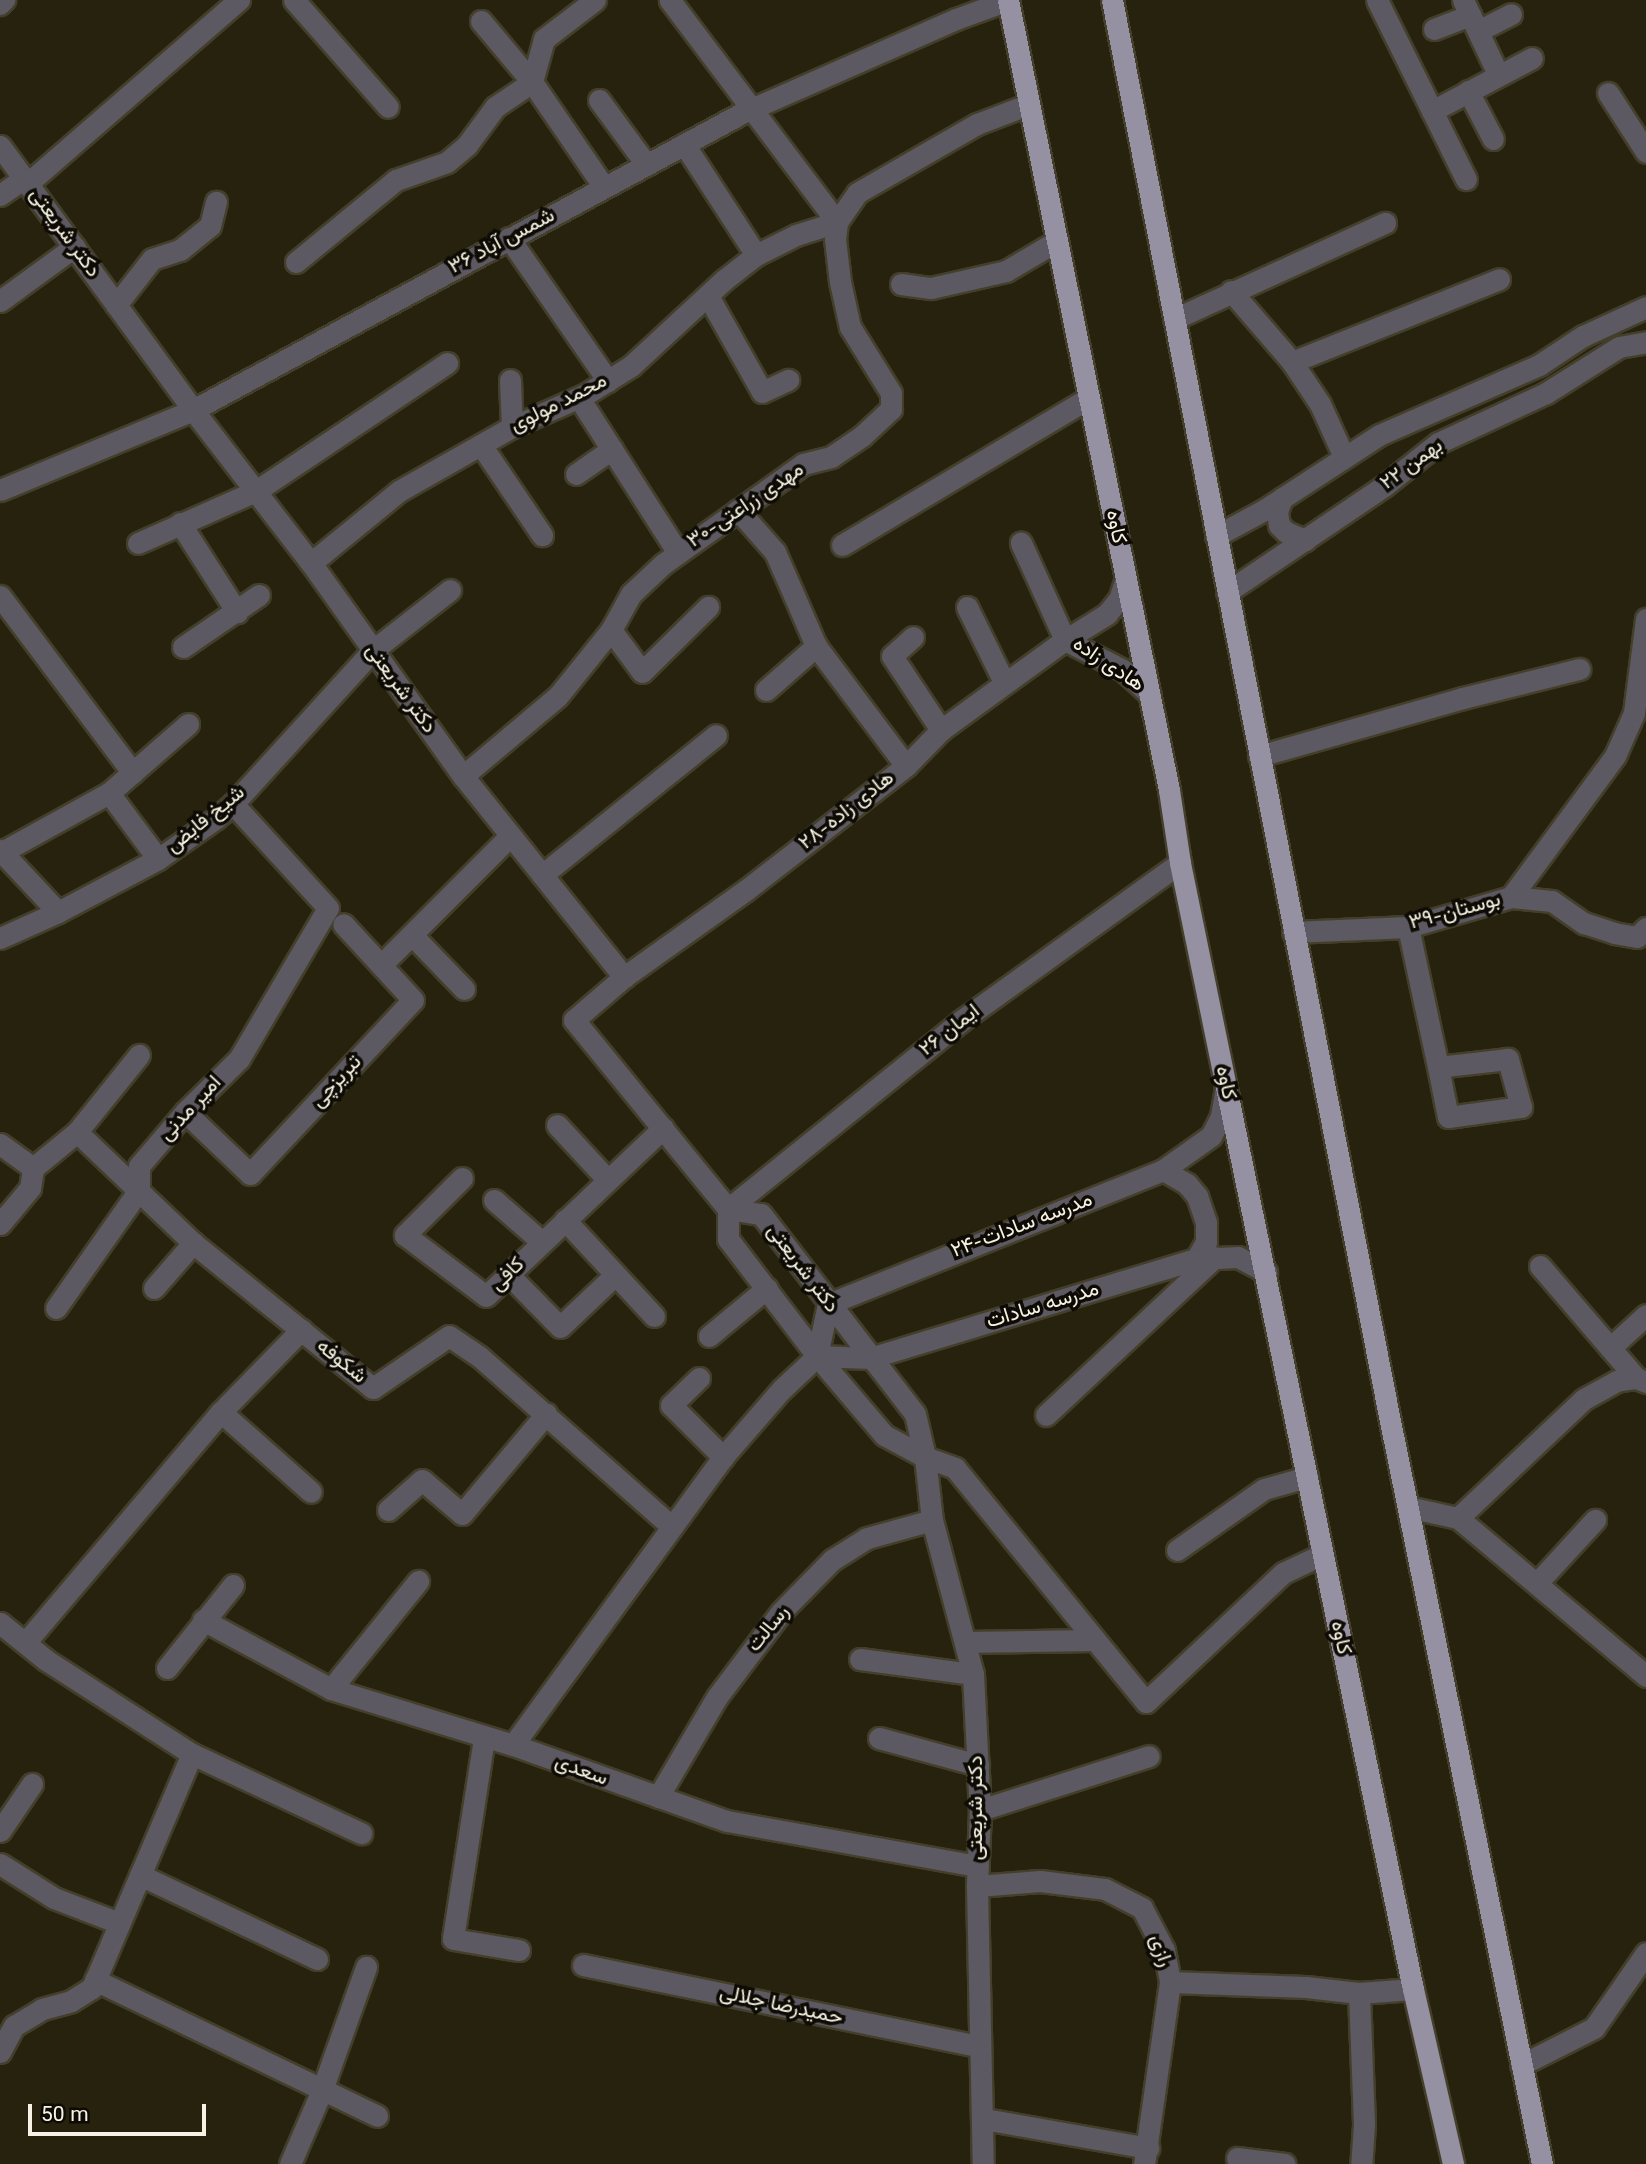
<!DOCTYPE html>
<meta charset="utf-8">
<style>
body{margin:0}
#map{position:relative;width:1646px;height:2164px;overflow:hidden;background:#27220d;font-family:Georgia,Vazirmatn,serif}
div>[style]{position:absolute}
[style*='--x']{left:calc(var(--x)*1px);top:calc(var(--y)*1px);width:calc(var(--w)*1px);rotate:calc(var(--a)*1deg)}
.roads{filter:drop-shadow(2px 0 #443f2b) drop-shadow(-2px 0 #443f2b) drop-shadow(0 2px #443f2b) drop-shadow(0 -2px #443f2b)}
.minor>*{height:21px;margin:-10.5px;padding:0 10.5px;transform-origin:10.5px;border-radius:10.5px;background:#5c5962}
.major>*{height:21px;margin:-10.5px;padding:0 10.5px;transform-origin:10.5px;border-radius:10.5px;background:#9690a3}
span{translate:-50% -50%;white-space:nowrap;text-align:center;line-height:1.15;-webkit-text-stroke:7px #0e0b04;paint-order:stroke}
.street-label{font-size:21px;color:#f6f3e6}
.scale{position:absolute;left:28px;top:2104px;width:178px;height:32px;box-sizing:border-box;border:4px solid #f6f3e6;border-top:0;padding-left:9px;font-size:21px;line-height:24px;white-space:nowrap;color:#f6f3e6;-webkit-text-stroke:5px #0e0b04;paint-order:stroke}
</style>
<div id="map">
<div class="roads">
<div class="minor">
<div style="--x:294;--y:0;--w:142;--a:48.7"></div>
<div style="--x:1377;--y:0;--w:200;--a:63.6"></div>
<div style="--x:1463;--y:0;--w:82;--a:64.7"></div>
<div style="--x:0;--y:4;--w:6;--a:-45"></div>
<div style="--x:481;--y:21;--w:80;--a:50.1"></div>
<div style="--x:532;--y:82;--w:127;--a:55.6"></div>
<div style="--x:1434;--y:29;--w:39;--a:-21"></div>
<div style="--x:1478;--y:31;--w:37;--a:-27"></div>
<div style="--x:1468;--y:91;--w:54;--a:62.5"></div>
<div style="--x:1608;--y:93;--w:70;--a:57.2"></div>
<div style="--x:599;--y:100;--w:79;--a:53.7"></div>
<div style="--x:1432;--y:111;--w:113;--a:-27.9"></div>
<div style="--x:684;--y:144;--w:132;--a:57"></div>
<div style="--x:0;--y:146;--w:327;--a:53.8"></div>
<div style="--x:193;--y:410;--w:193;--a:52.4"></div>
<div style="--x:311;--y:563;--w:262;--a:54.5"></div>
<div style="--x:463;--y:776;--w:258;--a:51.3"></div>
<div style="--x:624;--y:977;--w:66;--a:139.3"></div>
<div style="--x:574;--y:1020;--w:244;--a:50.8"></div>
<div style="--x:728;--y:1209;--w:30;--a:90"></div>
<div style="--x:728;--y:1239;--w:147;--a:52.7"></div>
<div style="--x:817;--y:1356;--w:104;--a:49.7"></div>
<div style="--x:884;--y:1435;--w:47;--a:28.2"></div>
<div style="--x:925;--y:1457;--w:32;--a:20"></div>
<div style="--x:955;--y:1468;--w:302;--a:50.8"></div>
<div style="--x:1146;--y:1702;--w:188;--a:-43.3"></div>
<div style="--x:1283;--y:1573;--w:44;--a:-25.4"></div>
<div style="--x:27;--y:184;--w:281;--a:-41"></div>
<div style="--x:0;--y:195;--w:29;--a:-35"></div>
<div style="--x:509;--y:238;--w:174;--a:55.3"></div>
<div style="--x:296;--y:262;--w:129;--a:-39.4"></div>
<div style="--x:396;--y:180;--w:54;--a:-19.4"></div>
<div style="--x:447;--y:162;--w:26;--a:-40"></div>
<div style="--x:467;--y:145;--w:47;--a:-53.6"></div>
<div style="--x:495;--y:107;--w:45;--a:-34"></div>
<div style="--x:532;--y:82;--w:45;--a:-74.4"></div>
<div style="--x:544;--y:39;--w:64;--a:-37.4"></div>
<div style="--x:901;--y:284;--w:30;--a:8"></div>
<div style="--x:931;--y:288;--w:77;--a:-12.8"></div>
<div style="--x:1006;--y:271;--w:59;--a:-30.5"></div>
<div style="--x:1231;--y:291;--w:94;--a:49.3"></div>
<div style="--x:1292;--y:362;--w:50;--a:56.3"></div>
<div style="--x:1320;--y:404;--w:58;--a:65.6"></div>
<div style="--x:708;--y:296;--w:110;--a:60.6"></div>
<div style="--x:762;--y:392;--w:29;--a:-25"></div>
<div style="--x:0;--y:301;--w:92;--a:-36.1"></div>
<div style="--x:116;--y:305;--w:58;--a:-52"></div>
<div style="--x:152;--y:259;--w:29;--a:-18"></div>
<div style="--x:180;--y:250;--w:38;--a:-39"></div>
<div style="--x:210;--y:226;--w:25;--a:-76"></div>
<div style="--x:1174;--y:319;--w:232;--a:-24.5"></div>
<div style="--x:1292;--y:362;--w:223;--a:-21.8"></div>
<div style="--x:510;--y:380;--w:47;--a:87.6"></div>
<div style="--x:579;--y:398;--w:184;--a:57.4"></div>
<div style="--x:481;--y:445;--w:109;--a:55.9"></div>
<div style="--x:576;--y:474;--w:44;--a:-34.8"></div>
<div style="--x:0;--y:490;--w:209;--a:-22.5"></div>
<div style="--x:193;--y:410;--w:624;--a:-28.41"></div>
<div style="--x:742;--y:113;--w:234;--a:-23.7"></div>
<div style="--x:956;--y:19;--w:55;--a:-20.1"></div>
<div style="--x:1282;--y:498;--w:15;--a:110"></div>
<div style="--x:1277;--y:512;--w:13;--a:81"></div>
<div style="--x:1279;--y:525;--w:10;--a:45"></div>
<div style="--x:1286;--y:532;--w:21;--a:23"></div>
<div style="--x:738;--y:510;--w:56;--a:48.6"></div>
<div style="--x:775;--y:552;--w:103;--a:66.4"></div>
<div style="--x:816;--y:646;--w:150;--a:53.1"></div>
<div style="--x:180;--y:523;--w:106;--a:57.4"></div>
<div style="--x:1216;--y:536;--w:55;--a:-28.4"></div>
<div style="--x:1264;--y:510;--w:137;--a:-33.1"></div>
<div style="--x:1379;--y:435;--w:175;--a:-23.6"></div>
<div style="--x:1539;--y:365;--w:53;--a:-33.4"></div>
<div style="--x:1583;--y:336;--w:69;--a:-24.7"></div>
<div style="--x:138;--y:543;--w:129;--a:-23.8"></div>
<div style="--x:256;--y:491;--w:230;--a:-33.8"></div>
<div style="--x:842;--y:545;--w:287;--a:-30.8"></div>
<div style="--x:311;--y:563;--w:114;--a:-39.3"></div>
<div style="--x:399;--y:491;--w:130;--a:-29.5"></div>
<div style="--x:512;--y:427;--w:81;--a:-24"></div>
<div style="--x:586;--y:394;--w:53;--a:-31.9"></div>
<div style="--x:631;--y:366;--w:127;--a:-42.8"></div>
<div style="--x:724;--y:280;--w:41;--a:-38"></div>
<div style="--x:756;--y:255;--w:45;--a:-26.6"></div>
<div style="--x:796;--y:235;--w:43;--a:-17.6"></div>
<div style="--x:837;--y:222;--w:278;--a:-127"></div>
<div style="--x:1126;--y:578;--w:22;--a:108"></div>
<div style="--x:1119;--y:599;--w:19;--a:129"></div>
<div style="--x:1107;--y:614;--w:49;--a:148.2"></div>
<div style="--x:1065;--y:640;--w:65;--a:27.3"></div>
<div style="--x:1123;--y:670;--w:36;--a:42"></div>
<div style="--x:1227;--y:592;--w:189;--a:-34"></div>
<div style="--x:1384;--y:486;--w:69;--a:-38.5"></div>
<div style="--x:1438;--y:443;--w:119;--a:-24.8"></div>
<div style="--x:1546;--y:393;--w:86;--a:-32.2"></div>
<div style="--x:1619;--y:347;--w:27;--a:-10"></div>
<div style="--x:0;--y:596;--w:221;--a:53.1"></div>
<div style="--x:967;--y:607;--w:84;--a:63.7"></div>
<div style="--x:611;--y:630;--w:52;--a:53.6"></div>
<div style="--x:642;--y:672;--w:93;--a:-44.6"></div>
<div style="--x:913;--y:637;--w:28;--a:138"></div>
<div style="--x:892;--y:656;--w:89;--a:56.5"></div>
<div style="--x:183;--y:647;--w:92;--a:-34.4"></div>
<div style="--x:766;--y:690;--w:67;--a:-41.3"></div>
<div style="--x:1259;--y:756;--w:212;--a:-15.9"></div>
<div style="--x:1463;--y:698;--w:120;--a:-14"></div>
<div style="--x:463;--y:776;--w:124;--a:-40.1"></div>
<div style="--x:558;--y:696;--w:85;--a:-51.2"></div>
<div style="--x:611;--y:630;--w:41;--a:-60.9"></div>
<div style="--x:631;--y:594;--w:44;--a:-43.2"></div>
<div style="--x:663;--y:564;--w:172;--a:-35.5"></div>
<div style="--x:803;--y:464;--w:29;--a:-14"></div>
<div style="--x:831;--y:457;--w:37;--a:-34"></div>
<div style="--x:862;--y:436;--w:40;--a:-43"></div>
<div style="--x:891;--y:409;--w:16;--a:-90"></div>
<div style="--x:891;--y:393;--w:78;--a:-121.8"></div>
<div style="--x:850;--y:327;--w:46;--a:-102.5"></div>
<div style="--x:840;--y:282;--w:43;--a:-96.6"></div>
<div style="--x:835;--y:239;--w:17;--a:-83"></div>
<div style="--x:837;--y:222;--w:35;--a:-55"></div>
<div style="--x:857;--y:193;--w:138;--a:-29.9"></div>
<div style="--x:977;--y:124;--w:56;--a:-21"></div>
<div style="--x:109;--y:793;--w:82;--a:53.4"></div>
<div style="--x:0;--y:850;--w:85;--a:46.9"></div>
<div style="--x:2;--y:852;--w:122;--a:-28.9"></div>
<div style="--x:109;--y:793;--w:105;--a:-41.1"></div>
<div style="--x:542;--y:875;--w:223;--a:-38.8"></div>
<div style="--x:1511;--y:897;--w:175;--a:-53.6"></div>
<div style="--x:1615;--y:756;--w:47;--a:-66.2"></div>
<div style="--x:1634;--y:713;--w:95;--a:-82.7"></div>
<div style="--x:1408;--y:927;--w:143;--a:77.9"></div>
<div style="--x:1438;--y:1067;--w:51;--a:78.7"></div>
<div style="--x:1448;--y:1117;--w:74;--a:-7.8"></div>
<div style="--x:1521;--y:1107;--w:50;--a:-105.2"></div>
<div style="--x:1508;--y:1059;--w:70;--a:173.5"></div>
<div style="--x:1293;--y:932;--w:115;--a:-2.5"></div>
<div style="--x:1408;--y:927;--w:107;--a:-16.2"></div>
<div style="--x:1511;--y:897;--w:41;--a:5.6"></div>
<div style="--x:1552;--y:901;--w:39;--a:35"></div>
<div style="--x:1584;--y:923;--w:32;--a:18"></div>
<div style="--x:1614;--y:933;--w:23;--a:10"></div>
<div style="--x:1637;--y:937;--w:13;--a:-45"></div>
<div style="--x:412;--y:935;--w:75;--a:46.1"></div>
<div style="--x:0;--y:938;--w:64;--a:-24.1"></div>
<div style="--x:58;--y:912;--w:113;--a:-27.9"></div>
<div style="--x:158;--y:859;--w:70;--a:-35.1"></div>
<div style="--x:215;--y:819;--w:23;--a:-40"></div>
<div style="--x:233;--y:804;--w:207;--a:-47.7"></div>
<div style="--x:372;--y:651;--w:99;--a:-38"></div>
<div style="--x:381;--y:965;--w:181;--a:-45"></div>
<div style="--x:624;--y:977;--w:150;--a:-35.5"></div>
<div style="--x:746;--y:890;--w:202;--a:-37.8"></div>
<div style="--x:906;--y:766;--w:50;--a:-45.8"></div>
<div style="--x:941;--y:730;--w:153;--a:-36"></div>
<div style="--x:1065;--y:640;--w:107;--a:-114.4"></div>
<div style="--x:185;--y:1112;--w:90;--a:43.6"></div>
<div style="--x:250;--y:1174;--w:238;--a:-46.9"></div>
<div style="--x:413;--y:1000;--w:103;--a:-132.6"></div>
<div style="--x:557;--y:1125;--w:74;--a:47.2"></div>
<div style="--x:77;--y:1132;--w:161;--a:43.7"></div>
<div style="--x:193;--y:1243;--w:231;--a:38.9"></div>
<div style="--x:373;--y:1388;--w:92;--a:-34.4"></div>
<div style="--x:449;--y:1336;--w:37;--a:34"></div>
<div style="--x:480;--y:1357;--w:256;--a:41.5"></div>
<div style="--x:0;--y:1144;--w:41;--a:36"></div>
<div style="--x:1163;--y:1170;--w:28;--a:30"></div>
<div style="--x:1187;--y:1184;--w:16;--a:50"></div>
<div style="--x:1197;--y:1196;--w:28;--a:71"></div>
<div style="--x:1206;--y:1222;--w:20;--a:90"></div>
<div style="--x:1206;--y:1242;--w:20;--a:120"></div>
<div style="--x:462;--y:1178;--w:81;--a:135"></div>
<div style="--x:405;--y:1235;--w:101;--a:37"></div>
<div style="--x:486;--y:1296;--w:244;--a:-43.5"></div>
<div style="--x:494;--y:1200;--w:64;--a:41.2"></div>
<div style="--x:728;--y:1209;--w:33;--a:9"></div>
<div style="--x:761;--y:1214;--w:252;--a:52.4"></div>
<div style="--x:915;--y:1414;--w:44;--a:76.9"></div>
<div style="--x:925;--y:1457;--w:63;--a:83.7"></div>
<div style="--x:932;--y:1520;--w:159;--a:75.1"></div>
<div style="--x:973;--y:1674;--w:136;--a:87.1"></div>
<div style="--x:980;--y:1810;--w:76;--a:92.3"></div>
<div style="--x:977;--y:1886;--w:278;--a:88.8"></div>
<div style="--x:728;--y:1209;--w:301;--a:-38.9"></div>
<div style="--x:962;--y:1020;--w:269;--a:-35.8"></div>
<div style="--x:565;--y:1220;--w:131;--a:47.2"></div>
<div style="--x:0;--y:1224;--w:47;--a:-50.2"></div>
<div style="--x:30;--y:1188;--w:20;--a:-81"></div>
<div style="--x:33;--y:1168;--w:57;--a:-39.3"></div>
<div style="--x:77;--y:1132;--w:99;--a:-51.2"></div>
<div style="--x:1540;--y:1266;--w:148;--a:49.4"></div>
<div style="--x:508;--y:1274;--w:74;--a:45.5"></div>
<div style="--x:560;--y:1327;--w:76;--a:-43.4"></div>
<div style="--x:154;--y:1288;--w:60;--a:-49.1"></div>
<div style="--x:56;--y:1308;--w:144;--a:-54.9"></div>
<div style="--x:139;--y:1190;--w:24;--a:-90"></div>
<div style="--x:139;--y:1166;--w:71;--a:-49.6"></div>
<div style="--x:185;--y:1112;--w:76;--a:-44.5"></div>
<div style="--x:239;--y:1059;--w:175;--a:-59.5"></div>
<div style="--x:328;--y:908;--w:141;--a:-132.4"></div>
<div style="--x:709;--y:1336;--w:75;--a:-39.6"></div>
<div style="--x:1610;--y:1348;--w:49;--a:-42.5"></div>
<div style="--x:817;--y:1356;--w:53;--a:-78.1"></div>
<div style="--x:828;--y:1304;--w:361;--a:-21.8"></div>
<div style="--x:1163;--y:1170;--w:59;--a:-35.3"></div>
<div style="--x:1211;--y:1136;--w:22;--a:-63"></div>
<div style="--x:1221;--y:1116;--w:28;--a:-80"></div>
<div style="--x:817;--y:1356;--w:53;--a:2.2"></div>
<div style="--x:870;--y:1358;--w:341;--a:-16.9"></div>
<div style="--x:1196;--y:1259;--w:42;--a:-2.7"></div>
<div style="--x:1238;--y:1257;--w:32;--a:28"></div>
<div style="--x:699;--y:1378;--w:39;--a:136"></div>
<div style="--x:671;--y:1405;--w:74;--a:45"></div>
<div style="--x:221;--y:1412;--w:120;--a:41.6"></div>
<div style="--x:1046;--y:1415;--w:231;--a:-43.1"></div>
<div style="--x:1408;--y:1507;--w:51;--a:12.4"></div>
<div style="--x:1458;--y:1518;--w:246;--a:40"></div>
<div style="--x:388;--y:1510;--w:45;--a:-41.4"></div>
<div style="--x:422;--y:1480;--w:52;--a:40.4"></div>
<div style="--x:462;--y:1514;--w:131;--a:-50"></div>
<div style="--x:1458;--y:1518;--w:173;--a:-43.4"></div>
<div style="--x:1584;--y:1399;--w:37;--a:-29"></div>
<div style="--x:1616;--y:1381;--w:20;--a:-9"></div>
<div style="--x:1636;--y:1378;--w:11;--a:22"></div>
<div style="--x:1177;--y:1550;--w:106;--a:-35"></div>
<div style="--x:1264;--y:1489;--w:45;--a:-15.6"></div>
<div style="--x:1537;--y:1583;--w:86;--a:-47.4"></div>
<div style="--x:203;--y:1620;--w:145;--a:28.3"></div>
<div style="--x:331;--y:1689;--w:190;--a:17.1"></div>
<div style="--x:513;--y:1745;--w:227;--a:19.6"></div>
<div style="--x:727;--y:1821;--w:255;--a:10.2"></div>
<div style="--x:0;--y:1623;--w:59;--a:38.8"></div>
<div style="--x:46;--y:1660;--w:174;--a:32.8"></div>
<div style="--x:192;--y:1754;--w:187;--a:25.1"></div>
<div style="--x:965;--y:1642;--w:130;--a:-0.9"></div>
<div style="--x:25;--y:1643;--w:303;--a:-49.7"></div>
<div style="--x:221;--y:1412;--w:115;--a:-45.7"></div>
<div style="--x:860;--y:1659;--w:114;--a:7.6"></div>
<div style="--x:167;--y:1668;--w:106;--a:-51.5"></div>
<div style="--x:331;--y:1689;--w:139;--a:-51.1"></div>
<div style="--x:484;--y:1738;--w:203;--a:98.8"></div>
<div style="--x:453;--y:1939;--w:67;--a:9.5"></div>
<div style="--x:879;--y:1738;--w:103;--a:15.3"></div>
<div style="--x:513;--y:1745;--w:356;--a:-53.9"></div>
<div style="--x:723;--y:1457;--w:90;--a:-49.1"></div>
<div style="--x:782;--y:1389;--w:48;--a:-43.3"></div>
<div style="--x:658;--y:1797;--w:116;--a:-59.5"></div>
<div style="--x:717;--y:1697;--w:106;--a:-53"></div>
<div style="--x:781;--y:1612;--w:73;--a:-45.6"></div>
<div style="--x:832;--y:1560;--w:41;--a:-32.2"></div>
<div style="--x:867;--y:1538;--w:67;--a:-15.5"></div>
<div style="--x:980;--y:1810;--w:177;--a:-17.7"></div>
<div style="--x:0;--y:1831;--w:57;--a:-55.8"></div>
<div style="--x:0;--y:1864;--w:64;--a:32.2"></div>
<div style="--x:54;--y:1898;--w:70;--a:21"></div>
<div style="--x:140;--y:1875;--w:196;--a:25.4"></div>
<div style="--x:977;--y:1886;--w:63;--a:-4.5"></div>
<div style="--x:1040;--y:1881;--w:65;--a:7"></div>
<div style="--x:1105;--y:1889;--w:42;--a:27.2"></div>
<div style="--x:1142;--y:1908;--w:47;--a:62.4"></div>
<div style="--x:1164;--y:1950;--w:33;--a:79"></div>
<div style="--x:1170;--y:1982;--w:184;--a:98.1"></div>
<div style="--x:583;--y:1965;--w:403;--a:11.6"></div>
<div style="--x:95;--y:1980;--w:313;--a:25.7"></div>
<div style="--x:1170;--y:1982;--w:136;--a:2.1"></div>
<div style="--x:1306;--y:1987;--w:53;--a:6.5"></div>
<div style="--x:1359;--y:1993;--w:54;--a:-4.2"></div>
<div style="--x:1359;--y:1993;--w:132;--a:87.8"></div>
<div style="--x:1364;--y:2125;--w:39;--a:94"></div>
<div style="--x:0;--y:2052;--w:30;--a:-62"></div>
<div style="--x:14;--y:2026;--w:33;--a:-31"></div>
<div style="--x:42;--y:2009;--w:30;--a:-15"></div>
<div style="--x:71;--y:2001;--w:25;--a:-32"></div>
<div style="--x:92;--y:1988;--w:254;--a:-66.9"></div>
<div style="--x:1521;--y:2065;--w:82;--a:-26.9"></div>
<div style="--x:1594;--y:2028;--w:91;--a:-55.3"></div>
<div style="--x:984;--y:2119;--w:167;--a:10"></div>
<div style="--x:1237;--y:2158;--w:48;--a:7.1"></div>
<div style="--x:290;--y:2164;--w:81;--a:-66.6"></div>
<div style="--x:322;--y:2090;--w:131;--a:-70.3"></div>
</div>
<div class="major">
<div style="--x:1008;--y:0;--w:806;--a:78.48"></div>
<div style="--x:1169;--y:790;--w:74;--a:81.4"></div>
<div style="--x:1180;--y:863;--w:229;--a:78.4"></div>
<div style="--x:1226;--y:1087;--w:921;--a:78.29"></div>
<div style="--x:1413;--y:1989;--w:180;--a:77.1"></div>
<div style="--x:1112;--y:0;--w:1438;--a:78.93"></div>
<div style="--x:1388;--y:1411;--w:769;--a:78.44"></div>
</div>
</div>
<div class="street-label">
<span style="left:64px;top:233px;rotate:54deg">دکتر شریعتی</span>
<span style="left:502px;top:242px;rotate:-28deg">شمس آباد ۳۶</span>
<span style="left:559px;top:404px;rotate:-27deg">محمد مولوی</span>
<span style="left:1412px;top:465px;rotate:-36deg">۲۲ بهمن</span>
<span style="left:746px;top:506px;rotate:-34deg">۳۰-مهدی زراعتی</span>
<span style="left:1115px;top:527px;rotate:78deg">کاوه</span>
<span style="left:1108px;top:665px;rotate:34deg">هادی زاده</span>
<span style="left:400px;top:689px;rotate:54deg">دکتر شریعتی</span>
<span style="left:847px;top:811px;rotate:-38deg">۲۸-هادی زاده</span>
<span style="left:206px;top:820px;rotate:-39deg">شیخ فایض</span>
<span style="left:1455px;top:912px;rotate:-15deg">۳۹-بوستان</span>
<span style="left:950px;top:1031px;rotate:-38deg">۲۶ ایمان</span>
<span style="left:337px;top:1082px;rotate:-47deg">تبریزچی</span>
<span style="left:1225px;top:1083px;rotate:78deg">کاوه</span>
<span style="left:191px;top:1109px;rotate:-47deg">امیر مدنی</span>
<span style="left:1022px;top:1226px;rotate:-21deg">۲۴-مدرسه سادات</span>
<span style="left:802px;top:1269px;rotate:53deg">دکتر شریعتی</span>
<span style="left:508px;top:1275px;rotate:-44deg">کافی</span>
<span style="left:1043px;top:1306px;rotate:-17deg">مدرسه سادات</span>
<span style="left:341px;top:1362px;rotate:39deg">شکوفه</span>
<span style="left:769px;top:1629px;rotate:-51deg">رسالت</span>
<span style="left:1340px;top:1638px;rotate:78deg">کاوه</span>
<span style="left:581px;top:1771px;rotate:20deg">سعدی</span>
<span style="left:977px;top:1808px;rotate:-90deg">دکتر شریعتی</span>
<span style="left:1160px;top:1951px;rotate:71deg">رازی</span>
<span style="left:781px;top:2006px;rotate:12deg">حمیدرضا جلالی</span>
</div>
<div class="scale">50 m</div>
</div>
